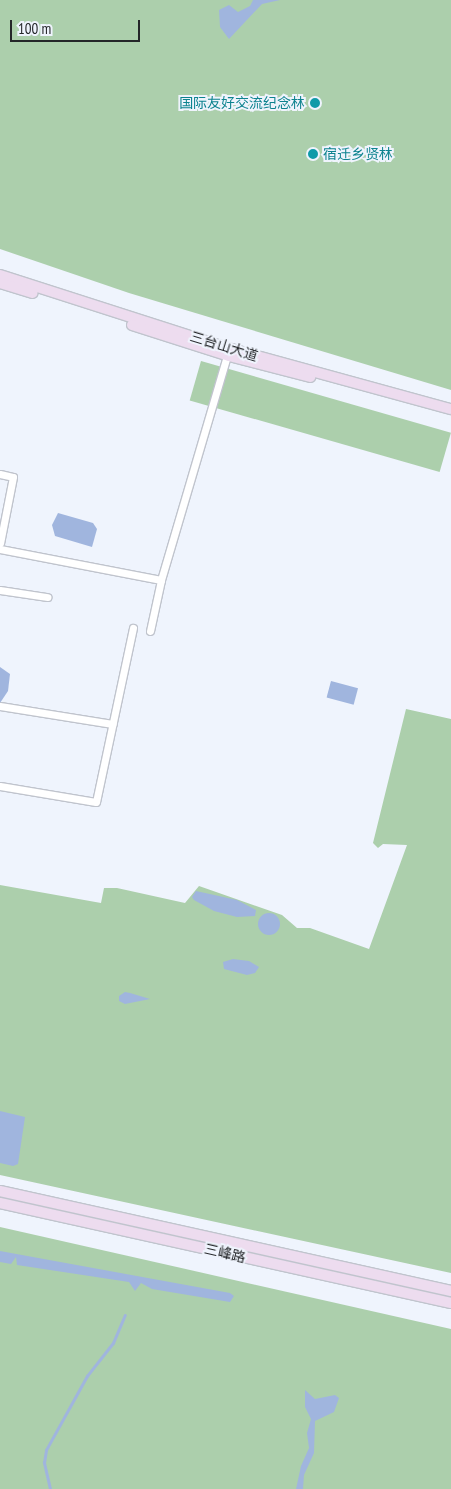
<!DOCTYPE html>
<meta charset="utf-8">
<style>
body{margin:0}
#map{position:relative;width:451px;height:1489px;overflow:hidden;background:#eff4fd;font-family:"PT Sans Narrow","Noto Sans SC",sans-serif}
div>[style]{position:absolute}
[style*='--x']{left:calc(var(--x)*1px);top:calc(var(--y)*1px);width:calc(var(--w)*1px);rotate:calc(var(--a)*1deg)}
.green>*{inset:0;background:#accfac;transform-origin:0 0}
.water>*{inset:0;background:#a0b5de;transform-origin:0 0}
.round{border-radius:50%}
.stream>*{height:2.5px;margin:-1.25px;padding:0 1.25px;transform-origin:1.25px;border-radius:1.25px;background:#a0b5de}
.roads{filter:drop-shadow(1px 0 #c0c4cd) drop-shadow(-1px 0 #c0c4cd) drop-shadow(0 1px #c0c4cd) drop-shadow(0 -1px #c0c4cd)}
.minor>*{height:7px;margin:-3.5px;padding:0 3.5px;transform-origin:3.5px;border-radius:3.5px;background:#fff}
.secondary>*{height:10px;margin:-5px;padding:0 5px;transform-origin:5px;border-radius:5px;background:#eddcef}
.dots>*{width:14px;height:14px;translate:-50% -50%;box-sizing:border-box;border:2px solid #eff4fd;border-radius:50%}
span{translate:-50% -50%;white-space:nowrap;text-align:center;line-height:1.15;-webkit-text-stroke:4px #eff4fd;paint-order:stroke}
.culture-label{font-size:14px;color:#0d838f}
.right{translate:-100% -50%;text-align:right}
.left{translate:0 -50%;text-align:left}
.street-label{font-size:14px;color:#242629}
.scale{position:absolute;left:10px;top:20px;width:130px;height:22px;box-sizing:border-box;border:2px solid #242629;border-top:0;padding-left:6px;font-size:15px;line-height:18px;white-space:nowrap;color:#242629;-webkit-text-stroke:4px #eff4fd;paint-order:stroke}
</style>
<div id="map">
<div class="green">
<div style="clip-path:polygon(0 0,451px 0,451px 390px,129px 293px,0 249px)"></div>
<div style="left:201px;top:361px;width:260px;height:41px;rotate:16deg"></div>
<div style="clip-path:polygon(406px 709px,451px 719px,451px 1273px,0 1175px,0 885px,101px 903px,104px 888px,117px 888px,185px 903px,199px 886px,282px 915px,297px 928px,310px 928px,369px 949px,407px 845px,383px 844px,378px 848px,373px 843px)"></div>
<div style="clip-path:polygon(0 1227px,451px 1329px,451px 1489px,0 1489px)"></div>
</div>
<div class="water">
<div style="clip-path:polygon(253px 0,280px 0,262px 4px,229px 39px,220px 27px,219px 10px,229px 5px,238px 12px,250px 6px)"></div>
<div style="clip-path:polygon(58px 513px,93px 523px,97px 529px,92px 547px,55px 536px,52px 525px)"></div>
<div style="clip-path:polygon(0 667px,10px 674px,8px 691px,0 703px)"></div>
<div style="left:331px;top:681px;width:28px;height:17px;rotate:15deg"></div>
<div style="clip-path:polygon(196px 891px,237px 900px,256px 910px,255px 916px,237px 917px,214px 911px,194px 900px,192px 897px)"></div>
<div class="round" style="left:258px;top:913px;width:22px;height:22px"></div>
<div style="clip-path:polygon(233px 959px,249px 961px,259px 967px,255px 973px,247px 975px,224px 969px,223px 962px)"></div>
<div style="clip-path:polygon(125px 992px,130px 993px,150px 999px,125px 1004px,119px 1001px,119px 996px)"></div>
<div style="clip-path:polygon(0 1111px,25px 1117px,18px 1164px,13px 1166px,0 1163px)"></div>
<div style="clip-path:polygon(0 1251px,230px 1293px,234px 1296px,230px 1302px,152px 1289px,141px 1283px,135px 1291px,129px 1282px,17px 1265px,16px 1257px,11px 1264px,0 1262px)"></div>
<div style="clip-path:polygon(305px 1390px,315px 1399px,335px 1395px,339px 1398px,334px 1412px,315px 1421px,314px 1453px,304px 1475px,303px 1489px,296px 1489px,301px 1466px,309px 1448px,307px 1433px,311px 1419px,305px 1407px)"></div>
</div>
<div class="stream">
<div style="--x:50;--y:1489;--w:27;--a:-103"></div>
<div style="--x:44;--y:1463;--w:13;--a:-81"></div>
<div style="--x:46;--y:1450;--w:85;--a:-61"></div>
<div style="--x:87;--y:1376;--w:42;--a:-51.8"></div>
<div style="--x:113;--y:1343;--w:30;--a:-67"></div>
</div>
<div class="roads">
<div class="minor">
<div style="--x:0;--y:474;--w:13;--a:13"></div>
<div style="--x:13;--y:477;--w:67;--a:101.1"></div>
<div style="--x:0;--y:549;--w:164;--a:10.9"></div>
<div style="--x:0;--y:590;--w:48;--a:8.5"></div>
<div style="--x:150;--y:631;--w:52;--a:-77.8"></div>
<div style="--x:161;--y:580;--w:237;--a:-73.6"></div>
<div style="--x:0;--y:706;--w:114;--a:9.1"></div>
<div style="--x:0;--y:786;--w:97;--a:9.5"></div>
<div style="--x:96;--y:802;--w:178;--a:-78"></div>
</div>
<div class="secondary">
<div style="--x:0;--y:275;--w:243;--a:17.8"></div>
<div style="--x:231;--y:349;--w:228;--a:15.3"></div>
<div style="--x:0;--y:283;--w:34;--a:17"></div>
<div style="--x:132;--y:325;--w:102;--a:17.7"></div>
<div style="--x:229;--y:356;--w:84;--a:14.5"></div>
<div style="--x:0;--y:1191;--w:462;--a:12.5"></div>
<div style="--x:0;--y:1203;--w:462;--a:12.5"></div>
</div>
</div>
<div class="dots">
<div style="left:315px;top:103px;background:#0f9aa8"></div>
<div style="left:313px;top:154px;background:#0f9aa8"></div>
</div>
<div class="culture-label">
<span class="right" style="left:305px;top:103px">国际友好交流纪念林</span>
<span class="left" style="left:323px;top:154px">宿迁乡贤林</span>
</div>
<div class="street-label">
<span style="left:224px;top:346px;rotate:17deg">三台山大道</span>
<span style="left:225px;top:1253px;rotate:13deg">三峰路</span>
</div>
<div class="scale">100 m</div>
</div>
